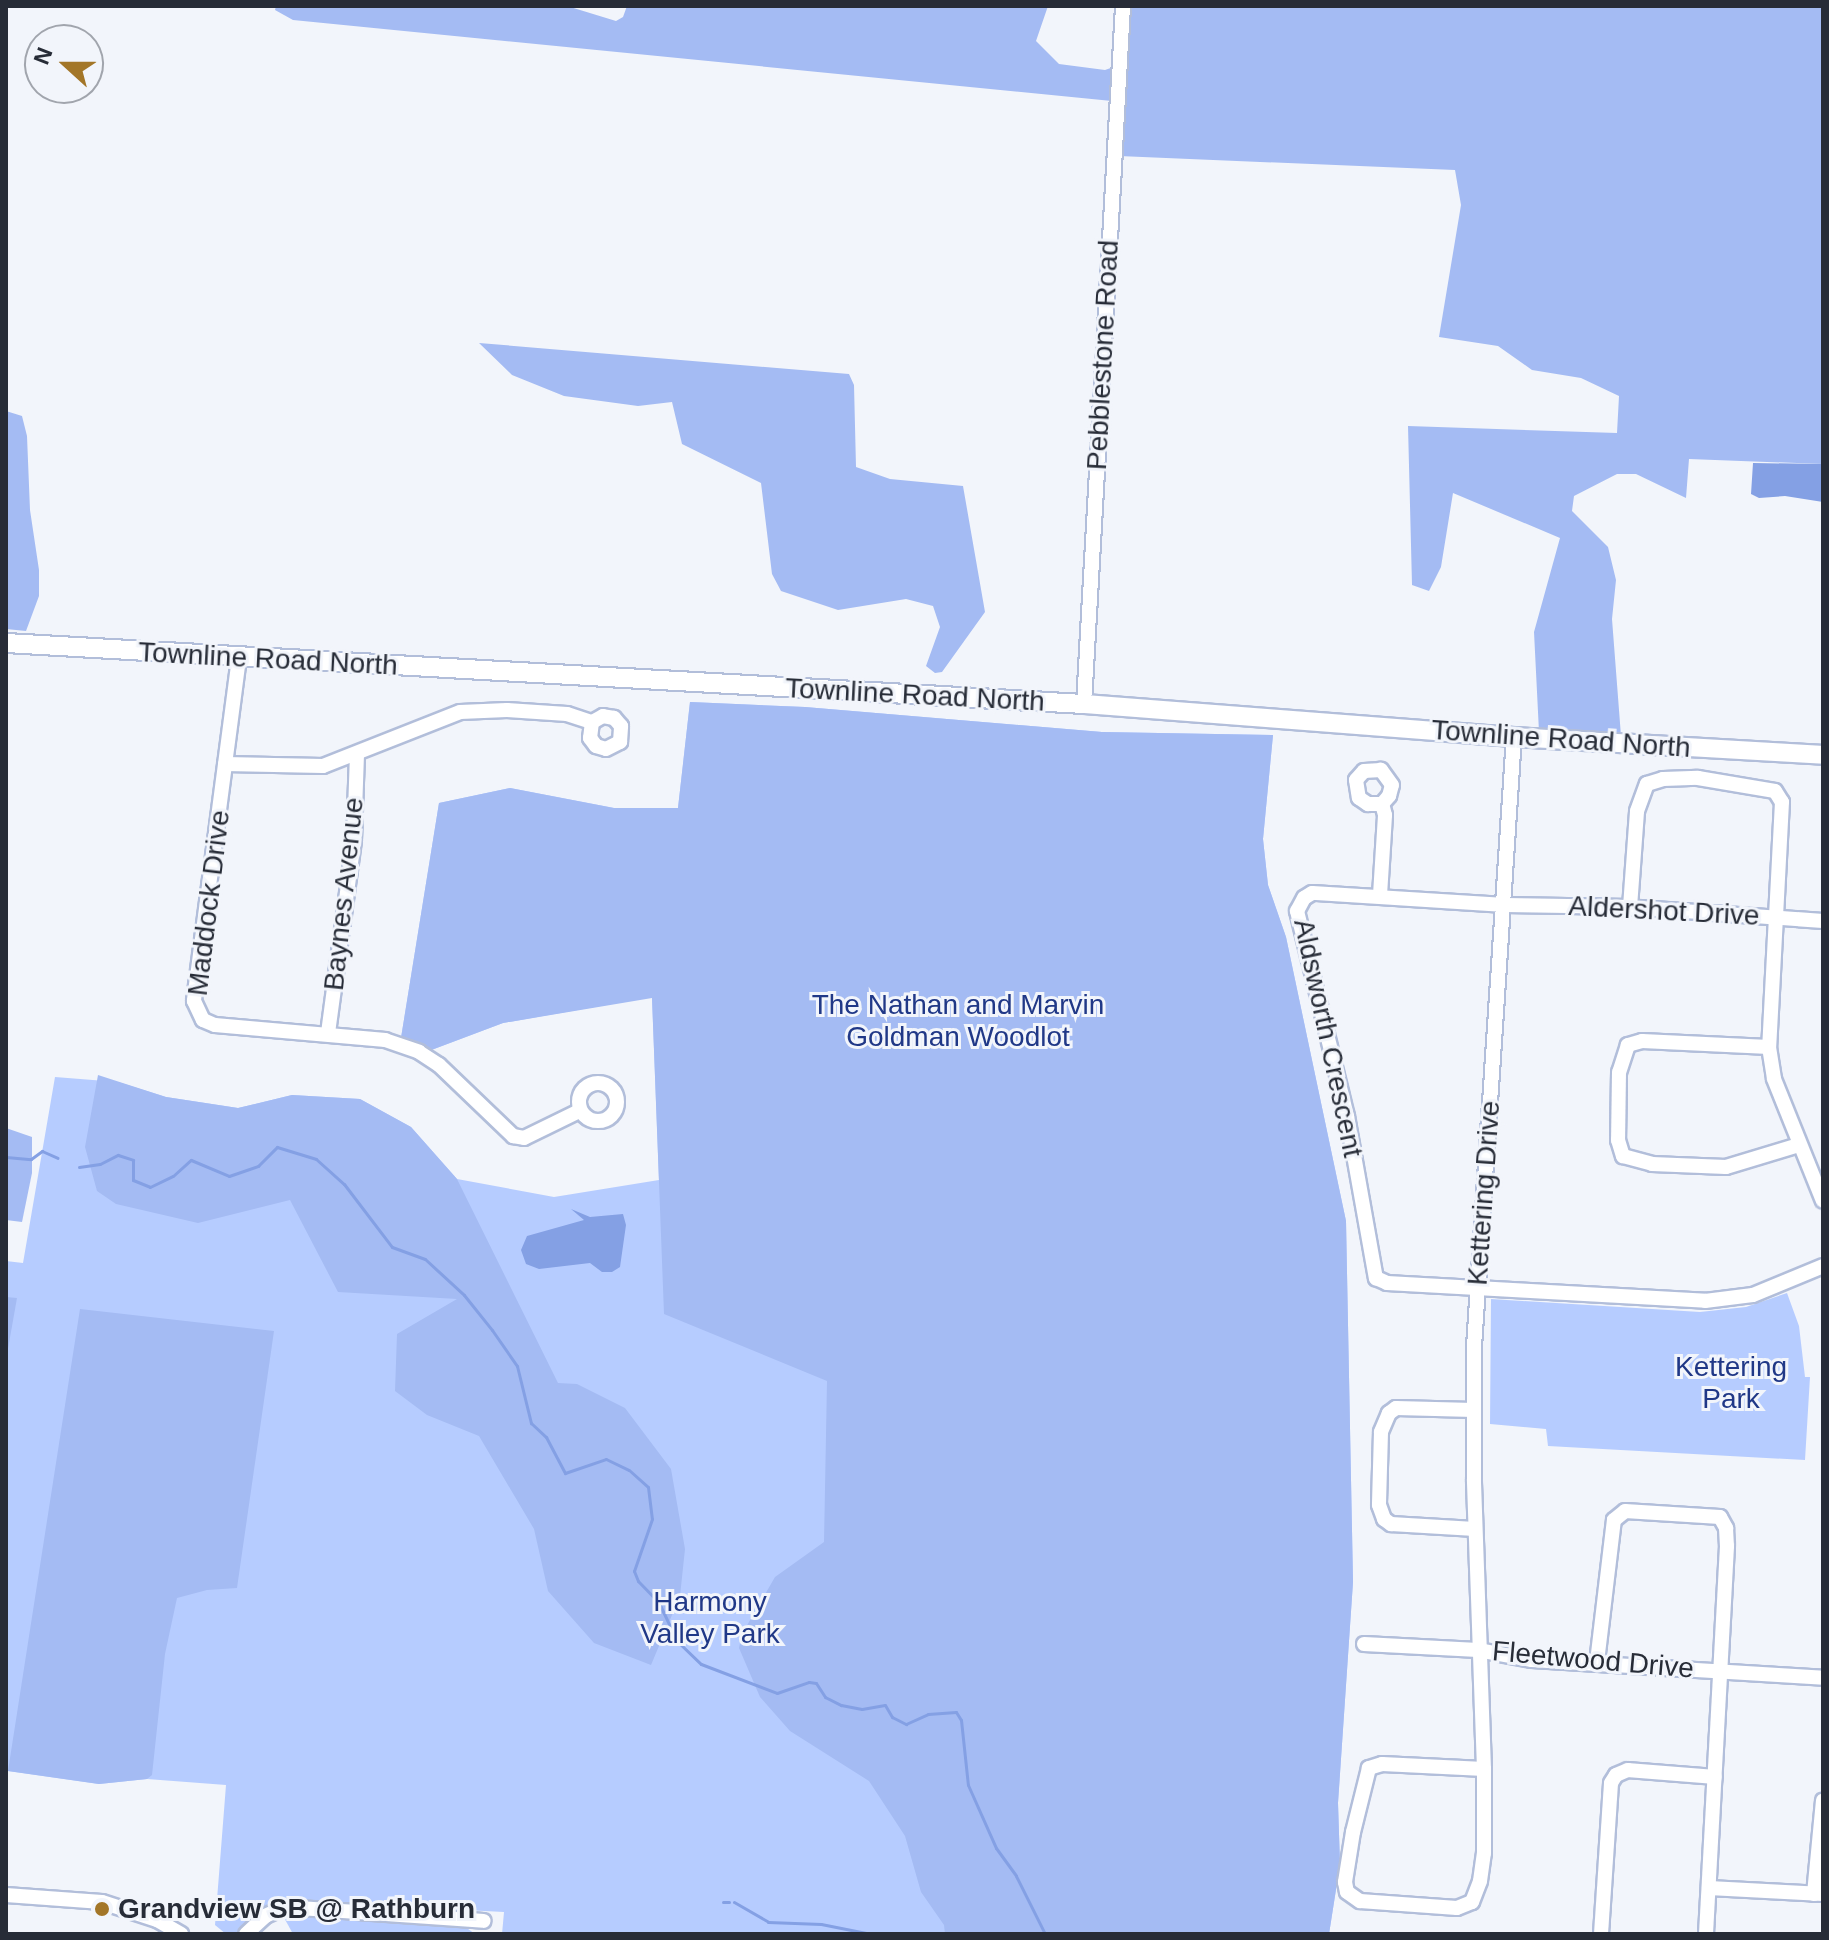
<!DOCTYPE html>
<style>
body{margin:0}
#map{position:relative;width:1829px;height:1940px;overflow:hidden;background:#f2f5fb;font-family:Helvetica,sans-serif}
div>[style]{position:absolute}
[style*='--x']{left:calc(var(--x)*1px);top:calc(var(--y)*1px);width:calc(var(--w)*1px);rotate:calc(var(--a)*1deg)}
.green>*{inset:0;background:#b6ccff}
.forest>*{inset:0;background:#a4bbf3}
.water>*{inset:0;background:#84a0e4}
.stream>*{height:3px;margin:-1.5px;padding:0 1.5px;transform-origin:1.5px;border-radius:1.5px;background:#84a0e4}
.roads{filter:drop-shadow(2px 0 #b2beda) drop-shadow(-2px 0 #b2beda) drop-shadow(0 2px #b2beda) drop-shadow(0 -2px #b2beda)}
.minor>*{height:14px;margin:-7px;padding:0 7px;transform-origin:7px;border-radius:7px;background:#fff}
.minor>.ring{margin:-7px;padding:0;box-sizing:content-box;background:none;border:14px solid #fff;border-radius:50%}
.major>*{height:18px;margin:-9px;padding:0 9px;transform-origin:9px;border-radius:9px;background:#fff}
.dots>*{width:22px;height:22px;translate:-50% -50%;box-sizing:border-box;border:4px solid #f2f5fb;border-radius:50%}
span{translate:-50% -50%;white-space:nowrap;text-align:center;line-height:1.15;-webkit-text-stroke:6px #f2f5fb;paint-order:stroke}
.street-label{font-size:28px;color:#272c37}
.park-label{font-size:28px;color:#203887}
.poi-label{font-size:28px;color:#272c37;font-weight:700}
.left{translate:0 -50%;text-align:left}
.frame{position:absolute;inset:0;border:8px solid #272c37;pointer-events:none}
.north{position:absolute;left:24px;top:24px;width:80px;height:80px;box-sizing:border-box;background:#f2f5fb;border:2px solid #a1a5ad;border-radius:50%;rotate:291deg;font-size:22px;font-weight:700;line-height:32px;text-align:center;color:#272c37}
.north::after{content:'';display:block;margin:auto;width:28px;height:36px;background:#a37628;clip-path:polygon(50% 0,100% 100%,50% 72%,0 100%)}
</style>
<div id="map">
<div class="green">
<div style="clip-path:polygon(690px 702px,805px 707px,1102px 732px,1273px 735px,1263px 839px,1268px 885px,1286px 937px,1346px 1221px,1353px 1582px,1338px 1803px,1340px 1864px,1329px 1934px,502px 1934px,504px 1912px,289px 1901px,266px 1908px,236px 1934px,226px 1934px,215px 1925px,226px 1785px,147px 1779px,99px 1784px,8px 1771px,6px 1791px,6px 1261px,23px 1263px,55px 1077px,118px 1082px,166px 1097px,238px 1108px,292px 1095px,360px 1099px,411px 1127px,457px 1179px,554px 1197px,659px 1180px,652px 997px,503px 1023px,426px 1052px,401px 1038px,439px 803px,510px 788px,614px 808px,678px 808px)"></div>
<div style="clip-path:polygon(1787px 1293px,1799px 1326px,1805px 1377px,1810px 1377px,1805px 1460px,1548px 1446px,1546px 1429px,1490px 1424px,1491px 1299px,1700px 1312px,1746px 1307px)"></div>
<div style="clip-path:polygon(282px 1914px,464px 1926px,475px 1934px,293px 1934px)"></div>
</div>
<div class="forest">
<div style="clip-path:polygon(276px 6px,567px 6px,616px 21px,623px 17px,627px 6px,1048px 6px,1036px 41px,1059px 64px,1105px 70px,1122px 64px,1124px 6px,1823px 6px,1823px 464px,1689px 459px,1686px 498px,1636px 474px,1617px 474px,1574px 496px,1572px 511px,1608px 547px,1616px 580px,1612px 619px,1621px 736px,1539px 732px,1534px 632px,1560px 538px,1453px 493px,1441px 567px,1429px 591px,1412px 585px,1408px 426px,1617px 433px,1619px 396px,1581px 378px,1532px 370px,1498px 346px,1439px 337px,1461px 205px,1455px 170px,1119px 156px,1122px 102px,293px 20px,275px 10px)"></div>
<div style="clip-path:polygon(479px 343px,849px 374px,854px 385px,856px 467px,890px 479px,963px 486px,985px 612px,942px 672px,935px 673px,926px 666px,940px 627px,933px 606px,906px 599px,838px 610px,781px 591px,772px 574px,761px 483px,682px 444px,672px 402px,638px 406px,564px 396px,512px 375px)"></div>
<div style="clip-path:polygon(6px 411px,22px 416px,27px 436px,30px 510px,39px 570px,39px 596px,26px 631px,6px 629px)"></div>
<div style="clip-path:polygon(690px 702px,805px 707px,1102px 732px,1273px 735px,1263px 839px,1268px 885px,1286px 937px,1346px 1221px,1353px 1582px,1338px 1803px,1340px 1864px,1329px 1934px,945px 1934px,944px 1925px,921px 1892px,905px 1836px,869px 1781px,790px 1731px,760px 1697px,739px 1648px,742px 1634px,775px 1577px,824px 1542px,827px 1381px,664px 1314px,652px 998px,503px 1023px,426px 1052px,401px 1038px,439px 803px,510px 788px,614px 808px,678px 808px)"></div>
<div style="clip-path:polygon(98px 1075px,166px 1097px,238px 1108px,292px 1095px,360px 1099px,411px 1127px,457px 1179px,558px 1383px,577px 1384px,625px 1408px,671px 1469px,685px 1549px,680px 1596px,651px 1665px,594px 1643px,548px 1591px,534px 1529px,479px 1436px,427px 1415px,395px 1391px,397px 1334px,457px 1299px,338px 1292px,290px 1200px,198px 1223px,116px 1204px,97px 1191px,85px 1147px)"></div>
<div style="clip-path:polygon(6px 1128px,32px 1137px,32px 1173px,22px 1222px,6px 1220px)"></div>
<div style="clip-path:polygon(6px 1297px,17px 1298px,6px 1360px)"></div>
<div style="clip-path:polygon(80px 1309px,274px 1331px,237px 1588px,207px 1590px,177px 1598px,165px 1654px,152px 1775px,147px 1779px,99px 1784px,8px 1771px)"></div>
</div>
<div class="water">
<div style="clip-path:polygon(1753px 463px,1823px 464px,1823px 502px,1785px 496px,1759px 498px,1751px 494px)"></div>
<div style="clip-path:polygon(571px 1209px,590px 1217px,623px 1214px,626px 1225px,620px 1267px,612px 1272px,602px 1272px,590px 1263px,539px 1269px,526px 1264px,521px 1250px,527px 1236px,584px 1220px)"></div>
</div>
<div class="stream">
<div style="--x:6;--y:1157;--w:25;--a:5"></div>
<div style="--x:31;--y:1159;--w:14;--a:-36"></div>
<div style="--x:42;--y:1151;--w:17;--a:24"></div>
<div style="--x:79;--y:1167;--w:21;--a:-8"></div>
<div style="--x:100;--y:1164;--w:20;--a:-27"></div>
<div style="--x:118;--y:1155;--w:16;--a:18"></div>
<div style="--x:133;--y:1160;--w:20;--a:90"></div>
<div style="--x:133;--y:1180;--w:18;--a:22"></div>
<div style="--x:150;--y:1187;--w:25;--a:-26"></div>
<div style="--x:173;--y:1176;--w:24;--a:-42"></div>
<div style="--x:191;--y:1160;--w:41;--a:22.8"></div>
<div style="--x:229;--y:1176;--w:31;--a:-19"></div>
<div style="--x:258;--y:1166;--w:27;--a:-45"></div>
<div style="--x:277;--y:1147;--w:41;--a:17.1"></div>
<div style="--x:316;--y:1159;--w:38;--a:42"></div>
<div style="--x:344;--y:1184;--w:79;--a:52.7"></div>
<div style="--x:392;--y:1247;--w:35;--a:20"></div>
<div style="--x:425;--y:1259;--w:53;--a:42.7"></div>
<div style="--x:464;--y:1295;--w:45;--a:51.3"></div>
<div style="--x:492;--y:1330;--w:44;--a:55.2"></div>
<div style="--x:517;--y:1366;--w:59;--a:76.2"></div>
<div style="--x:531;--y:1423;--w:21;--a:43"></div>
<div style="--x:546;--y:1437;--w:41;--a:62.2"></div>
<div style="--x:565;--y:1473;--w:43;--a:-18.9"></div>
<div style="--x:606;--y:1459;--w:25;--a:26"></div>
<div style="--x:629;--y:1470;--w:25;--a:42"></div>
<div style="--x:648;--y:1487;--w:32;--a:83"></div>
<div style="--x:652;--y:1519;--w:55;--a:109.1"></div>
<div style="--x:634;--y:1571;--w:11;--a:68"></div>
<div style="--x:638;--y:1581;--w:30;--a:46"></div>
<div style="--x:659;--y:1603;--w:42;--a:64.7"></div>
<div style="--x:677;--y:1641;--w:33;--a:44"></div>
<div style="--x:701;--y:1664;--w:81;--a:20.9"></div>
<div style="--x:777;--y:1693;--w:34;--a:-19"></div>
<div style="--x:809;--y:1682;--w:7;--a:8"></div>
<div style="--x:816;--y:1683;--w:17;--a:57"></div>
<div style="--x:825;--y:1697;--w:18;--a:27"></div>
<div style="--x:841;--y:1705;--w:21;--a:11"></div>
<div style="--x:862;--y:1709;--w:23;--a:-10"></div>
<div style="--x:885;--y:1705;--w:14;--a:60"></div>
<div style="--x:892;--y:1717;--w:16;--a:27"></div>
<div style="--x:906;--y:1724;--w:24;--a:-24"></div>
<div style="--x:928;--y:1714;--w:28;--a:-4"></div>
<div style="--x:956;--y:1712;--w:9;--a:58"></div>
<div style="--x:961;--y:1720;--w:65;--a:83.9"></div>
<div style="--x:968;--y:1785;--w:69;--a:66"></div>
<div style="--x:996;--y:1848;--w:34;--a:54"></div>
<div style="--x:1016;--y:1876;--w:65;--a:63.4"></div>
<div style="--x:723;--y:1902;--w:6;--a:0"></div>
<div style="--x:734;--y:1902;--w:39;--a:30"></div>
<div style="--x:768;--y:1922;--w:53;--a:2.2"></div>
<div style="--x:821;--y:1924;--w:46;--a:11.3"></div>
</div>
<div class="roads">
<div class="minor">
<div style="--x:239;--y:658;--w:346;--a:97.5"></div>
<div style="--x:194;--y:1001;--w:21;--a:65"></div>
<div style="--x:203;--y:1020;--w:13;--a:23"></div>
<div style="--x:215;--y:1025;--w:171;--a:5"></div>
<div style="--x:385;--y:1040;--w:36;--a:19"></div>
<div style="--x:419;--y:1052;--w:24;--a:33"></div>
<div style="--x:439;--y:1065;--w:103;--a:43.8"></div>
<div style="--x:513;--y:1136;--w:11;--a:10"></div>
<div style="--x:524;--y:1138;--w:61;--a:-26.1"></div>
<div style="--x:1084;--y:704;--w:699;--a:-86.8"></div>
<div style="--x:225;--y:764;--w:98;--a:1.2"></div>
<div style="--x:323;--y:766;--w:147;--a:-21.5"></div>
<div style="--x:460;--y:712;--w:47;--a:-2.4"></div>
<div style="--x:507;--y:710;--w:60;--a:3.8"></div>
<div style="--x:567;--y:714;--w:26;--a:18"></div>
<div style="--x:592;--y:722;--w:16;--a:97"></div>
<div style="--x:590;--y:738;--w:10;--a:53"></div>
<div style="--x:596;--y:746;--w:10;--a:17"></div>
<div style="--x:606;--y:749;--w:16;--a:-27"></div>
<div style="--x:620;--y:742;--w:16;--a:-86"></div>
<div style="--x:621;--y:726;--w:11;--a:-131"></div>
<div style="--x:614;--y:718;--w:11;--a:-170"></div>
<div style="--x:603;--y:716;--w:13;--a:151"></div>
<div style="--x:1380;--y:895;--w:80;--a:-86.4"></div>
<div style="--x:1385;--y:815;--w:11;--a:-105"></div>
<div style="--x:1382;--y:804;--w:11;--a:-49"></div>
<div style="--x:1389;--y:796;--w:11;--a:-75"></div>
<div style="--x:1392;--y:785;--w:19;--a:-126"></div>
<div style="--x:1381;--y:770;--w:17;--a:177"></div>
<div style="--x:1364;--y:771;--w:12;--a:132"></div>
<div style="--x:1356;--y:780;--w:18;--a:81"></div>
<div style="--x:1359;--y:798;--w:11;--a:34"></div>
<div style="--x:1368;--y:804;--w:14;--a:0"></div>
<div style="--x:1630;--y:907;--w:96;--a:-85.8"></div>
<div style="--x:1637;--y:811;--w:29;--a:-70"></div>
<div style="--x:1647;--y:784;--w:17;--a:-17"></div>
<div style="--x:1663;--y:779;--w:35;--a:-2"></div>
<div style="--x:1698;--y:778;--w:78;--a:9.6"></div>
<div style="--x:1775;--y:791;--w:13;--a:58"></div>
<div style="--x:1782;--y:802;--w:245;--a:93"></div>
<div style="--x:1769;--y:1047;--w:32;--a:81"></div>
<div style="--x:1774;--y:1079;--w:131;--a:68.1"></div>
<div style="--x:1823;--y:921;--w:194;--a:-175.9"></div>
<div style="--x:1630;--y:907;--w:125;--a:-179.1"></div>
<div style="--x:1505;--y:905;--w:193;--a:-176.4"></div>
<div style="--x:1312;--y:893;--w:9;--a:148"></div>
<div style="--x:1304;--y:898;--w:15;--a:118"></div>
<div style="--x:1297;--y:911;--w:211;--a:76.3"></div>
<div style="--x:1347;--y:1116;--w:165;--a:79.9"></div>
<div style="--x:1376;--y:1278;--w:12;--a:24"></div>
<div style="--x:1387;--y:1283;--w:319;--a:3.2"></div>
<div style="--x:1705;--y:1301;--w:48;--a:-7.1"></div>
<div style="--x:1753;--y:1295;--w:76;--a:-22.5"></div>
<div style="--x:328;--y:1033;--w:195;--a:-82.3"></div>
<div style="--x:354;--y:840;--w:85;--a:-88"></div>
<div style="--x:1769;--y:1047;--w:127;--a:-177.3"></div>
<div style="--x:1642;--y:1041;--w:15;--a:164"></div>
<div style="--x:1628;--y:1045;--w:28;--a:108"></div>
<div style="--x:1619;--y:1072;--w:68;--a:90.8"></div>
<div style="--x:1618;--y:1140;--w:17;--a:73"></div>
<div style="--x:1623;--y:1156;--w:30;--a:15"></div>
<div style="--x:1652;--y:1164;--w:74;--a:2.3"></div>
<div style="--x:1726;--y:1167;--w:76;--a:-16.8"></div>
<div class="ring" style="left:579px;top:1083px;width:24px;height:24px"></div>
<div style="--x:1474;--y:1410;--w:78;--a:-178.5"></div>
<div style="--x:1396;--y:1408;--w:9;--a:144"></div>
<div style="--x:1389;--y:1413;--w:21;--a:113"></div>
<div style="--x:1381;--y:1432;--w:73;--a:91.6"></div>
<div style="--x:1379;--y:1505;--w:15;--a:70"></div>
<div style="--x:1384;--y:1519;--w:9;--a:36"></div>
<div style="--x:1391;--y:1524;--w:84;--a:3.4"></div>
<div style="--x:1364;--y:1644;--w:114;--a:3"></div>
<div style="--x:1478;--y:1650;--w:55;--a:10.5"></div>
<div style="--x:1532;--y:1660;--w:292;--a:3.5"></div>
<div style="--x:1597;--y:1662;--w:143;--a:-83.2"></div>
<div style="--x:1614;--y:1520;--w:14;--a:-39"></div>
<div style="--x:1625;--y:1511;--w:95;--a:3.6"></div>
<div style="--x:1720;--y:1517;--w:13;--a:61"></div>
<div style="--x:1726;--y:1528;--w:18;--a:87"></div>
<div style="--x:1727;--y:1546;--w:389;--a:93.1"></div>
<div style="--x:1484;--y:1769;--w:102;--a:-177.2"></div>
<div style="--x:1382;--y:1764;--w:14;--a:163"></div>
<div style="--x:1369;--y:1768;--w:66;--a:104"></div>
<div style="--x:1353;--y:1832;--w:51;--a:99.1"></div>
<div style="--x:1345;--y:1882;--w:10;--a:79"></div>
<div style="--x:1347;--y:1892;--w:16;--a:35"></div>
<div style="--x:1360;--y:1901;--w:97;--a:4.1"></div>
<div style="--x:1457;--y:1908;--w:16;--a:-22"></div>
<div style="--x:1472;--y:1902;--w:22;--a:-69"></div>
<div style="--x:1480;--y:1881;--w:28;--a:-82"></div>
<div style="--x:1484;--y:1853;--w:84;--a:-90"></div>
<div style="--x:1484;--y:1769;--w:290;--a:-92"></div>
<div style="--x:1474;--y:1479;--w:132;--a:-90"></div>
<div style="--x:1474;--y:1347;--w:611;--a:-86.25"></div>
<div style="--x:1709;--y:1888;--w:114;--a:3"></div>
<div style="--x:1814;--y:1894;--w:94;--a:-84.5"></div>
<div style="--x:6;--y:1895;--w:96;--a:4.2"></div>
<div style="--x:102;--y:1902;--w:58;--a:18.1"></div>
<div style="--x:157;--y:1920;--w:28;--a:30"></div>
<div style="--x:246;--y:1934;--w:26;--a:-43"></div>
<div style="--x:265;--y:1916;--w:22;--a:-24"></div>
<div style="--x:285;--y:1907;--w:199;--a:4"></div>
<div style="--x:1601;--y:1934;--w:151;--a:-86.2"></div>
<div style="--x:1611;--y:1783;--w:9;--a:-58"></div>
<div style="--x:1616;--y:1775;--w:13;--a:-23"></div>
<div style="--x:1628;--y:1770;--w:87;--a:4.6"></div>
</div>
<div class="major">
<div style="--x:6;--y:643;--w:1080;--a:3.24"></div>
<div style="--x:1084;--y:704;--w:431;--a:4.4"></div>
<div style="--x:1514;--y:737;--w:310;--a:3.3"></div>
</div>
</div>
<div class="dots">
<div style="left:102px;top:1909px;background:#a37628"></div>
</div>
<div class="street-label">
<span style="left:1103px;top:355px;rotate:-87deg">Pebblestone Road</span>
<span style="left:268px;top:659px;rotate:3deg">Townline Road North</span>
<span style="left:915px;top:695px;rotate:3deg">Townline Road North</span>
<span style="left:1561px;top:739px;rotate:4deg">Townline Road North</span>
<span style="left:344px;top:894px;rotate:-84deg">Baynes Avenue</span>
<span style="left:209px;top:903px;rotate:-83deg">Maddock Drive</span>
<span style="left:1664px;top:911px;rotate:3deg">Aldershot Drive</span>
<span style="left:1328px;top:1038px;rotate:78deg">Aldsworth Crescent</span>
<span style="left:1484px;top:1193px;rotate:-86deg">Kettering Drive</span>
<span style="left:1593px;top:1660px;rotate:5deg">Fleetwood Drive</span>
</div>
<div class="park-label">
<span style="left:958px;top:1021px">The Nathan and Marvin<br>Goldman Woodlot</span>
<span style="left:1731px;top:1383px">Kettering<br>Park</span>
<span style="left:710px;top:1618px">Harmony<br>Valley Park</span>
</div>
<div class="poi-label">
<span class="left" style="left:118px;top:1909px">Grandview SB @ Rathburn</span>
</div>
<div class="frame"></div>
<div class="north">N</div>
</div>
